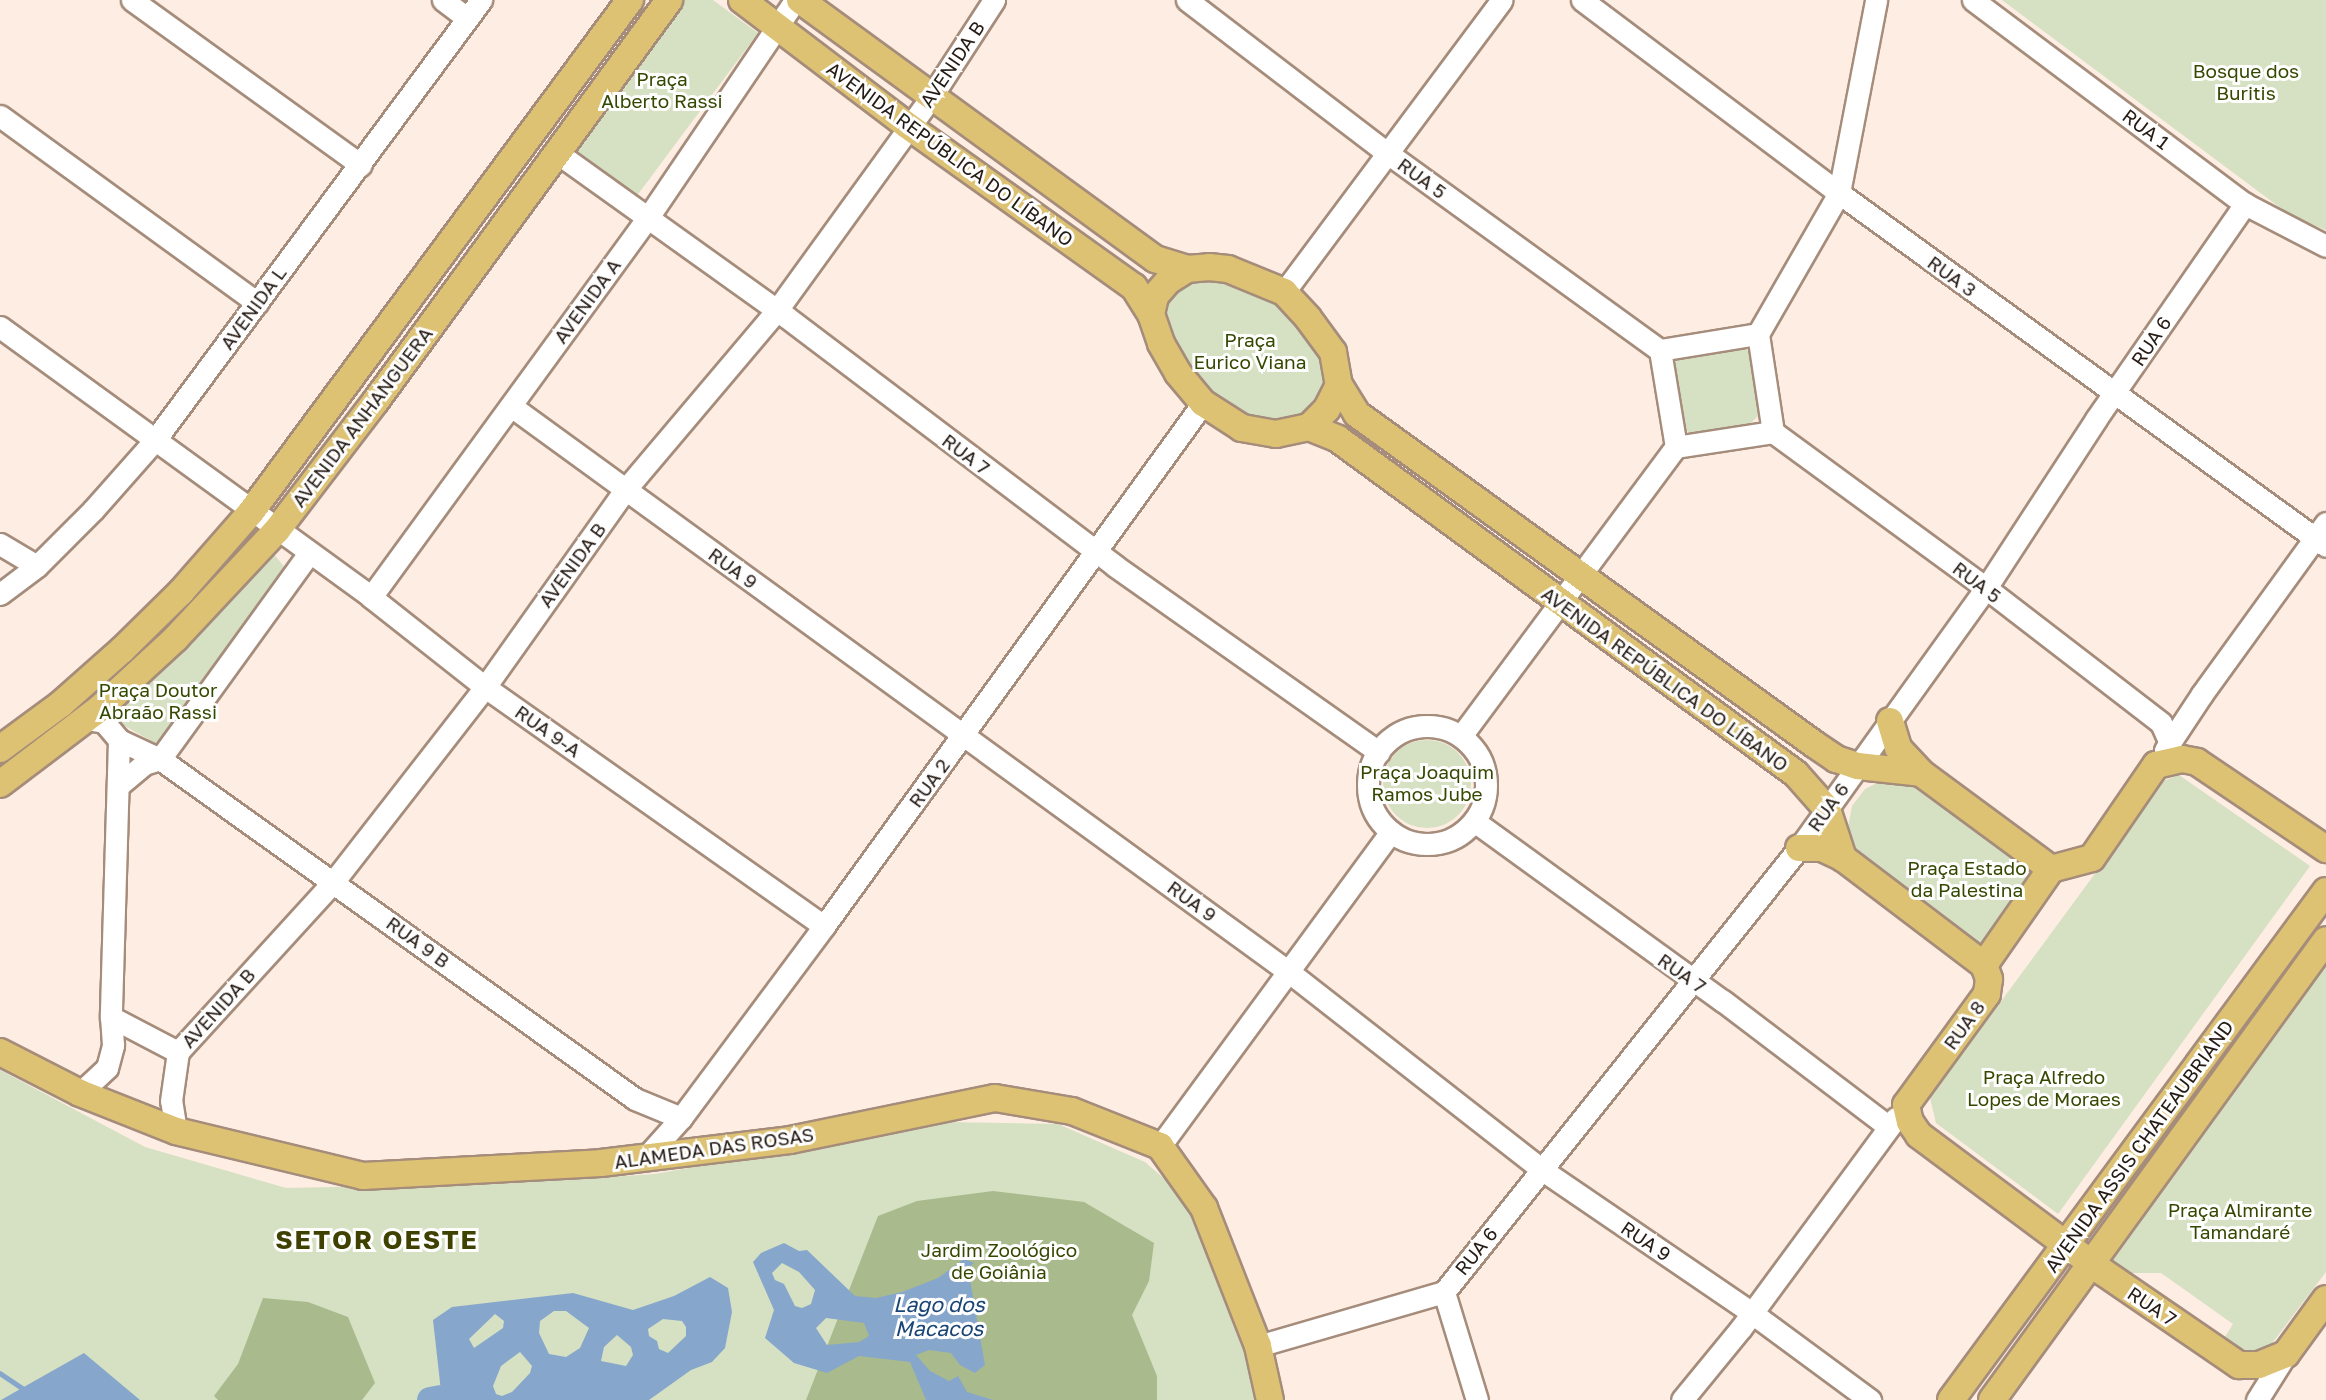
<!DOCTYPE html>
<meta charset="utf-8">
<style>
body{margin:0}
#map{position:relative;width:2326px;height:1400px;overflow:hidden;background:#fdede2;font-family:"Golos Text",sans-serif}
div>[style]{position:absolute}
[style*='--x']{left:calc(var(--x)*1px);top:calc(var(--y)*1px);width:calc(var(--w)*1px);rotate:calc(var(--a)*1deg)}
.green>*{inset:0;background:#d5e1c2}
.round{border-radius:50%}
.forest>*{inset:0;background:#a9ba8d}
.water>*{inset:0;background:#87a6cb}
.stream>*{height:4.5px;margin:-2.25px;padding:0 2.25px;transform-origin:2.25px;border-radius:2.25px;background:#87a6cb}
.river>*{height:26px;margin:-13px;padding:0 13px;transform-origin:13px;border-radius:13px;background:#87a6cb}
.roads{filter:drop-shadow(2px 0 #a58c7b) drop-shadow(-2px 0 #a58c7b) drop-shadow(0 2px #a58c7b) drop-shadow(0 -2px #a58c7b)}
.minor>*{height:21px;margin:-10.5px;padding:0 10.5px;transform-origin:10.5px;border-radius:10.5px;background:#fff}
.minor>.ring{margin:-10.5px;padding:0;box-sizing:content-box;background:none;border:21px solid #fff;border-radius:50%}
.major>*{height:26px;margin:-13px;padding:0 13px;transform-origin:13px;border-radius:13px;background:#ddc273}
span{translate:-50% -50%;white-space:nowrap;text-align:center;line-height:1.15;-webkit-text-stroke:6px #fefefe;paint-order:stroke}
.street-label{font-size:19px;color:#251b15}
.park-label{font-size:19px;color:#354800}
.water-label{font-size:21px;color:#1a4575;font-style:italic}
.district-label{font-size:26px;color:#3e4100;font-weight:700;letter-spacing:2px}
</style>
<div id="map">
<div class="green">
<div style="clip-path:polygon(674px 0,713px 0,758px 33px,636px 197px,566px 146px)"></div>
<div style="clip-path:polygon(2002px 0,2326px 0,2326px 230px,2290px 215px)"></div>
<div style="clip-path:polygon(1190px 274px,1262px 289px,1310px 330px,1322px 360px,1326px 385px,1319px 405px,1285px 427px,1253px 422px,1218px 402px,1193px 377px,1160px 314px,1171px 289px)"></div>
<div style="clip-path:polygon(1743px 347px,1751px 353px,1760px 414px,1751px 423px,1691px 434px,1680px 425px,1672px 366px,1679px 358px)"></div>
<div style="clip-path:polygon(273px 553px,291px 575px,179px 727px,155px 743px,102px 713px)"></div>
<div class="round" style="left:1383px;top:740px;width:88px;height:88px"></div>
<div style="clip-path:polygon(2179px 775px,2310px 866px,2058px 1214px,1936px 1123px,1930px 1098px,2163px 781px)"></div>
<div style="clip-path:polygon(1889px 777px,1906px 777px,2040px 872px,1983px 953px,1855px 854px,1850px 846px,1848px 827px,1852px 806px,1865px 789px)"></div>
<div style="clip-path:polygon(2326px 956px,2326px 1272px,2270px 1346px,2254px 1356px,2236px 1350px,2223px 1340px,2233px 1324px,2161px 1273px,2130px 1273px,2113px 1262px,2110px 1251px)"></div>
<div style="clip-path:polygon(0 1070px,145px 1147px,286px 1188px,516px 1183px,655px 1174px,946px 1122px,1058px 1124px,1145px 1162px,1177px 1190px,1201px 1227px,1243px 1335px,1258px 1400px,0 1400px)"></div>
</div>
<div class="forest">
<div style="clip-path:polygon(993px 1191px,1084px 1202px,1154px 1243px,1149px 1281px,1132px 1315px,1157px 1376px,1157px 1400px,806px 1400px,878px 1216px,917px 1201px)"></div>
<div style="clip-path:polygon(263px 1298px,308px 1302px,348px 1317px,375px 1383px,362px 1400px,218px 1400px,214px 1396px,238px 1364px)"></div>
</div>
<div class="water">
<div style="clip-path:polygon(evenodd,784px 1243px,799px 1251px,807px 1250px,855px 1296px,876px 1298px,902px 1292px,938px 1278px,964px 1259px,974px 1263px,968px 1268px,985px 1365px,975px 1373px,960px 1365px,951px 1353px,929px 1350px,916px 1355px,930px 1371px,949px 1381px,958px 1376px,967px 1392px,993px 1400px,926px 1400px,910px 1362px,859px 1356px,827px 1373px,794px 1363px,765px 1338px,774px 1310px,753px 1262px,761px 1253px,784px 1243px,782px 1263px,799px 1272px,815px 1290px,811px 1304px,802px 1308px,795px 1306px,784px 1284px,775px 1280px,772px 1273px,782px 1263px,784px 1243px,826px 1318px,864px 1323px,869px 1336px,859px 1342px,827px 1345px,816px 1328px,826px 1318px)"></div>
<div style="clip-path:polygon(evenodd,710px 1277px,728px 1288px,732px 1312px,725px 1348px,712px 1362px,691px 1370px,649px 1400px,442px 1400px,433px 1320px,452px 1307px,573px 1293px,633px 1310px,674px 1296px,710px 1277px,554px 1311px,566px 1311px,589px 1328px,580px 1348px,566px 1357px,549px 1354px,539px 1333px,540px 1321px,554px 1311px,710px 1277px,495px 1314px,504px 1321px,503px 1328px,474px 1348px,469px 1339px,495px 1314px,710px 1277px,663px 1319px,682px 1321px,686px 1327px,686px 1336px,668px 1353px,659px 1349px,657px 1341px,649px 1336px,648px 1329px,663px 1319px,710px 1277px,617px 1335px,631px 1347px,633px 1355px,626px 1366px,601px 1361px,604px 1347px,617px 1335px,710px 1277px,520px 1352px,532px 1366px,530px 1373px,512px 1392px,502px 1396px,496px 1394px,493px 1386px,501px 1366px,520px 1352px)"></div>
<div style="clip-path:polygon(84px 1353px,140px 1400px,1px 1400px,22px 1388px)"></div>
</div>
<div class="stream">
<div style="--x:0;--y:1373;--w:27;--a:34"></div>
</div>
<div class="river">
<div style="--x:430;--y:1400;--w:11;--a:-10"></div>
</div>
<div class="roads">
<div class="minor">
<div style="--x:132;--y:0;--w:282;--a:35.8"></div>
<div style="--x:443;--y:0;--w:30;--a:37"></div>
<div style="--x:1187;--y:0;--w:250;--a:37.4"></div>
<div style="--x:1386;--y:152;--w:338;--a:35.9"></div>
<div style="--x:1582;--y:0;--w:321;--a:36.9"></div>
<div style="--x:1839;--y:193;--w:601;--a:35.94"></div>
<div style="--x:1973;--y:0;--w:340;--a:36.9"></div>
<div style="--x:2245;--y:204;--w:91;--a:27.4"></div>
<div style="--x:0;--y:116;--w:318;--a:36"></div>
<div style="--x:556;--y:152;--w:282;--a:35.6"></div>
<div style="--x:785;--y:316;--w:414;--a:37.1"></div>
<div style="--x:1115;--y:566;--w:323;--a:35.2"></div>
<div style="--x:1284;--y:292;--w:364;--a:-53.3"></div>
<div style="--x:0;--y:327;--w:459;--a:36"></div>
<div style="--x:371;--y:597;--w:145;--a:38.3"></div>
<div style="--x:485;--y:687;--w:415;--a:35.2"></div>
<div style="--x:1758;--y:334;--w:99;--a:81.3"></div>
<div style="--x:1773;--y:432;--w:98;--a:171.2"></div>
<div style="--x:1676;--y:447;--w:98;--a:-99.4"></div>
<div style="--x:1660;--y:350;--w:99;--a:-9.3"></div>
<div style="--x:1758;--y:334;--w:163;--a:-60.1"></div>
<div style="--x:1839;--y:193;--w:197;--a:-79.1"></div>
<div style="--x:511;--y:406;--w:962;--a:36.04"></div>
<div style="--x:1289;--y:972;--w:320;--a:38"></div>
<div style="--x:1541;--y:1169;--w:255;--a:34.3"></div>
<div style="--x:1752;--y:1313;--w:147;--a:36.4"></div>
<div style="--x:1773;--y:432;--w:264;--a:36.2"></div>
<div style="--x:1986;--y:588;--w:221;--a:37.6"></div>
<div style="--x:2161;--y:723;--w:22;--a:66"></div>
<div style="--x:0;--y:544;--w:43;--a:30.7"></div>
<div style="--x:0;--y:594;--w:46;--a:-37.1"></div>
<div style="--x:37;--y:566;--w:79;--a:-45"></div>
<div style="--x:93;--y:510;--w:94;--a:-48.5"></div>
<div style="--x:155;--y:440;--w:548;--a:-53.46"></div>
<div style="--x:371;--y:597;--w:468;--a:-53.9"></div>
<div style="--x:647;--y:219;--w:264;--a:-55.9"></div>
<div style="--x:87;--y:719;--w:17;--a:10"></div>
<div style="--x:104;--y:722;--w:23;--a:50"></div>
<div style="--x:119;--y:740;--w:45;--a:24.9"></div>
<div style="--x:160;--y:759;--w:584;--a:35.59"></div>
<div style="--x:635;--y:1099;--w:50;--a:22.4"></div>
<div class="ring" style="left:1368px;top:726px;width:97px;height:97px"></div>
<div style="--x:1461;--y:736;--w:360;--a:-53.4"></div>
<div style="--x:119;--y:740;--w:277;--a:91.7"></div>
<div style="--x:111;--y:1017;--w:76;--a:27.6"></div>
<div style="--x:2165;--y:750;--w:67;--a:-56.5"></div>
<div style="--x:2202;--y:694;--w:211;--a:-54.1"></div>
<div style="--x:160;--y:759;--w:254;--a:-54.1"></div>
<div style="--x:118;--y:786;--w:34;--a:-40"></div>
<div style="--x:144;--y:764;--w:17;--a:-17"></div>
<div style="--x:1474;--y:821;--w:307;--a:35.9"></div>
<div style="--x:1723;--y:1001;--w:208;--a:37.2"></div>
<div style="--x:80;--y:1093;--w:37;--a:-43"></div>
<div style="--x:107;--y:1068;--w:24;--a:-75"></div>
<div style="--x:113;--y:1045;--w:28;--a:-94"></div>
<div style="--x:176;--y:1131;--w:30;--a:-99"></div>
<div style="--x:171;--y:1101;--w:49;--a:-81.9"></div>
<div style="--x:178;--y:1052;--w:231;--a:-47.6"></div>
<div style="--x:334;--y:881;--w:246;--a:-52.1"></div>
<div style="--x:485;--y:687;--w:242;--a:-54.6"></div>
<div style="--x:625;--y:490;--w:236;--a:-49.8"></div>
<div style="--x:777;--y:310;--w:263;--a:-54.1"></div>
<div style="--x:931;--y:97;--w:116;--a:-57"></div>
<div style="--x:1160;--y:1146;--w:390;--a:-53.7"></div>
<div style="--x:647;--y:1156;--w:51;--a:-48.2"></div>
<div style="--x:681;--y:1118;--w:239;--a:-53.3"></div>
<div style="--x:824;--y:926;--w:646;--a:-54.07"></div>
<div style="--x:1444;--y:1292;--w:568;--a:-51.36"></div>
<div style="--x:1799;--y:848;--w:320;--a:-54.3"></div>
<div style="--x:1986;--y:588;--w:202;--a:-56.9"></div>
<div style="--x:2096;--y:419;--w:262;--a:-55.3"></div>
<div style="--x:1444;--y:1292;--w:113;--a:73"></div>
<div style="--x:1258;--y:1346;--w:194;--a:-16.2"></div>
<div style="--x:1682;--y:1400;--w:93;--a:-50.7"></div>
<div style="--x:1741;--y:1328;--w:261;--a:-53.6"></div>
<div style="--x:2257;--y:1400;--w:54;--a:-57.8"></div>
</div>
<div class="major">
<div style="--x:742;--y:0;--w:208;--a:37.2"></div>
<div style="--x:908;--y:126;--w:277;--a:35.5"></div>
<div style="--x:1134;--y:287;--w:32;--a:58"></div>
<div style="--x:800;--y:0;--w:439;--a:36.1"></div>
<div style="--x:1155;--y:259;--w:34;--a:17"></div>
<div style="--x:1209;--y:267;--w:19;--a:6"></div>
<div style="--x:1228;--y:269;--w:61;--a:22.3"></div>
<div style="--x:1284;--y:292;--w:35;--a:47"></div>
<div style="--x:1308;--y:318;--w:42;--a:53.7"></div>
<div style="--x:1333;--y:352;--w:34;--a:80"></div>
<div style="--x:1339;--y:385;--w:27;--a:117"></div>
<div style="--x:1327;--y:409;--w:25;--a:135"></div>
<div style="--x:1309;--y:427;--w:34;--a:168"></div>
<div style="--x:1276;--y:434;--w:35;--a:-170"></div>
<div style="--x:1242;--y:428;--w:46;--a:-147.3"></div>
<div style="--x:1203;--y:403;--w:39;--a:-130"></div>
<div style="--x:1178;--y:373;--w:34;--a:-120"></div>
<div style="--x:1161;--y:343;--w:31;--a:-109"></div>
<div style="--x:1151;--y:314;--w:18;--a:-77"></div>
<div style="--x:1155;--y:296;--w:20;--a:-49"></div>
<div style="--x:1168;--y:281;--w:22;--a:-32"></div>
<div style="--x:1187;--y:269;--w:22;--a:-5"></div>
<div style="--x:1339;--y:385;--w:34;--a:58"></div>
<div style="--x:1357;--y:414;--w:564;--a:35.83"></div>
<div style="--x:1814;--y:744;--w:27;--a:34"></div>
<div style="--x:1836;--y:759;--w:23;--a:18"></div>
<div style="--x:1858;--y:766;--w:63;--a:6.3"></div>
<div style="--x:1921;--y:773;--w:162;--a:36.4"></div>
<div style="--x:1309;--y:427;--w:31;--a:22"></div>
<div style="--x:1338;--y:439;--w:567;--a:36.18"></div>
<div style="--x:1796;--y:774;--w:47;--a:48.5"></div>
<div style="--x:1827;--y:809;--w:52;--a:71.9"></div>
<div style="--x:1843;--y:858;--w:177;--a:37.2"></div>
<div style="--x:1984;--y:965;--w:15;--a:70"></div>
<div style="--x:1989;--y:979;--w:15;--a:98"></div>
<div style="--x:1987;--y:994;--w:137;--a:126.1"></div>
<div style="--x:1906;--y:1105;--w:17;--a:77"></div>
<div style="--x:1910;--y:1122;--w:16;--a:55"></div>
<div style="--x:1919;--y:1135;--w:229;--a:36.7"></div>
<div style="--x:2103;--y:1272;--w:165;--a:34.4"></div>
<div style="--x:2239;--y:1365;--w:20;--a:0"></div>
<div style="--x:2259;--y:1365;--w:29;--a:-22"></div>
<div style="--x:2286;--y:1354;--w:68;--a:-54"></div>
<div style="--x:1890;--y:721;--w:28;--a:73"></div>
<div style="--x:1898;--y:748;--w:34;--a:47"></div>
<div style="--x:0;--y:749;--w:76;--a:-36.4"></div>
<div style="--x:61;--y:704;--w:81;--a:-41.5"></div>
<div style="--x:122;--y:650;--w:83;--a:-44.5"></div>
<div style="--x:181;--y:592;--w:106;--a:-48.8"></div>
<div style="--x:251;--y:512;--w:637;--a:-53.49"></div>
<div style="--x:0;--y:784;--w:126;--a:-37.2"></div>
<div style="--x:100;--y:708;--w:103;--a:-42.6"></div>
<div style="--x:176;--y:638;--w:148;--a:-46.9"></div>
<div style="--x:277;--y:530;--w:161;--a:-52.6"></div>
<div style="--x:375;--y:402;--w:498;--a:-53.8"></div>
<div style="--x:1799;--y:848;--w:23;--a:0"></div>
<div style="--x:1822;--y:848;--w:23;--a:25"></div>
<div style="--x:1984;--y:965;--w:117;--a:-55.1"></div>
<div style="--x:2051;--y:869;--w:42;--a:-15"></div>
<div style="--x:2092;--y:858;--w:113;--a:-55.5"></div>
<div style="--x:2156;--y:765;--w:27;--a:-13"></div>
<div style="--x:2182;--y:759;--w:15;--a:11"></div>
<div style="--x:2197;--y:762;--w:156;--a:34"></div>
<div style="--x:0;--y:1052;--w:90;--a:27.1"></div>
<div style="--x:80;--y:1093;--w:103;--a:21.6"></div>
<div style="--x:176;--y:1131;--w:192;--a:13.5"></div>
<div style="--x:363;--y:1176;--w:238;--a:-3.1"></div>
<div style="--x:601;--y:1163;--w:190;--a:-6.9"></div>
<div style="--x:790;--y:1140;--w:209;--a:-11.6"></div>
<div style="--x:995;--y:1098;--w:78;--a:9.6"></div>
<div style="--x:1072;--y:1111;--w:95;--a:21.7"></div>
<div style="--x:1160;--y:1146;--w:76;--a:54.6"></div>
<div style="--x:1204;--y:1208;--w:148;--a:68.6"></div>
<div style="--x:1258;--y:1346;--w:55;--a:77.5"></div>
<div style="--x:1951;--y:1400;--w:632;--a:-53.62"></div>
<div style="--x:1992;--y:1400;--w:568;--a:-54.02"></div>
</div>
</div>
<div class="street-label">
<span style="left:952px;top:64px;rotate:-56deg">AVENIDA B</span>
<span style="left:2146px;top:129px;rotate:37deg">RUA 1</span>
<span style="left:950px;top:154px;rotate:36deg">AVENIDA REPÚBLICA DO LÍBANO</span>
<span style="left:1422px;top:178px;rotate:36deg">RUA 5</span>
<span style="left:1952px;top:276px;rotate:36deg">RUA 3</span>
<span style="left:587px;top:301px;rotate:-54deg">AVENIDA A</span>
<span style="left:253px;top:308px;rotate:-54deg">AVENIDA L</span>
<span style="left:2151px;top:341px;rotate:-56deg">RUA 6</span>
<span style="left:362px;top:417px;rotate:-53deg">AVENIDA ANHANGUERA</span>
<span style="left:966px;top:454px;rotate:37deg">RUA 7</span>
<span style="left:572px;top:565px;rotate:-54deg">AVENIDA B</span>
<span style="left:733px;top:568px;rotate:36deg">RUA 9</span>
<span style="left:1977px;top:582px;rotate:37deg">RUA 5</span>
<span style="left:1665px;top:679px;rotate:36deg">AVENIDA REPÚBLICA DO LÍBANO</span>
<span style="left:548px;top:731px;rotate:35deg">RUA 9-A</span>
<span style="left:929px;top:783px;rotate:-54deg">RUA 2</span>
<span style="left:1828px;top:807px;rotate:-54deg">RUA 6</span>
<span style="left:1192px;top:901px;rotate:36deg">RUA 9</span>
<span style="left:418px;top:942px;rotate:36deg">RUA 9 B</span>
<span style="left:1682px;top:973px;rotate:35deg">RUA 7</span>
<span style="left:218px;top:1008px;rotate:-48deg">AVENIDA B</span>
<span style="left:1964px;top:1025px;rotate:-54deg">RUA 8</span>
<span style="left:2139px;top:1146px;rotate:-54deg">AVENIDA ASSIS CHATEAUBRIAND</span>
<span style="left:714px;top:1148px;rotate:-8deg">ALAMEDA DAS ROSAS</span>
<span style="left:1646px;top:1241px;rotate:34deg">RUA 9</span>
<span style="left:1476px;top:1251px;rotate:-51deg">RUA 6</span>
<span style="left:2152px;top:1306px;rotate:34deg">RUA 7</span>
</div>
<div class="park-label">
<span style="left:2246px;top:82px">Bosque dos<br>Buritis</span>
<span style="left:662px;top:90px">Praça<br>Alberto Rassi</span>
<span style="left:1250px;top:351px">Praça<br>Eurico Viana</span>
<span style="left:158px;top:701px">Praça Doutor<br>Abraão Rassi</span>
<span style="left:1427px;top:783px">Praça Joaquim<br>Ramos Jube</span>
<span style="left:1967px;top:879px">Praça Estado<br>da Palestina</span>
<span style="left:2044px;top:1088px">Praça Alfredo<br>Lopes de Moraes</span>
<span style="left:2240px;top:1221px">Praça Almirante<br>Tamandaré</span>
<span style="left:999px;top:1261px">Jardim Zoológico<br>de Goiânia</span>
</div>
<div class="water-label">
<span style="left:939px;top:1316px">Lago dos<br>Macacos</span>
</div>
<div class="district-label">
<span style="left:377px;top:1240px">SETOR OESTE</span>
</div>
</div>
